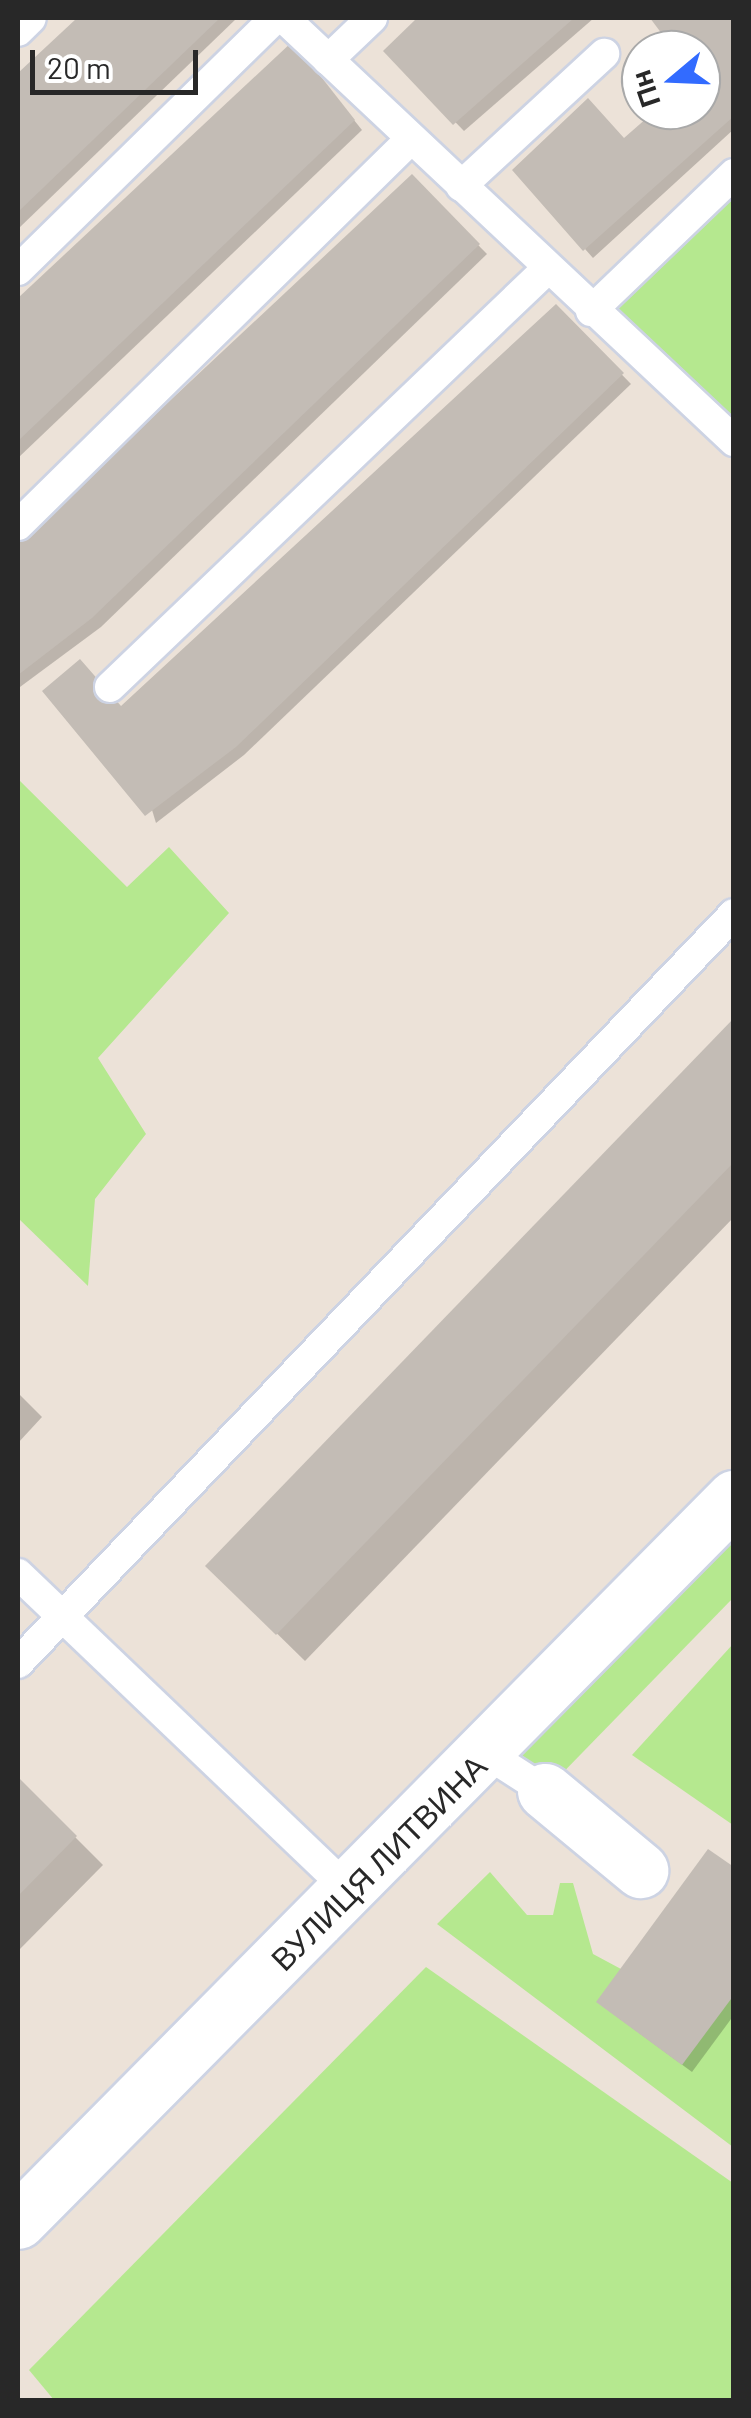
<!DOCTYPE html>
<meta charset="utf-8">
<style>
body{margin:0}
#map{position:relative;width:751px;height:2418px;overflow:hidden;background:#ece2d8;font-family:Barlow,sans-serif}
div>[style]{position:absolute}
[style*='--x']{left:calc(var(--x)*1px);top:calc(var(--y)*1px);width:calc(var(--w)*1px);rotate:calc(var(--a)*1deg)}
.green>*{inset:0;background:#b5e88f}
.shadow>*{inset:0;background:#0003}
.building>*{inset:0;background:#c3bcb5}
.roads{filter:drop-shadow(2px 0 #cdd3e3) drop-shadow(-2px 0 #cdd3e3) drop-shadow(0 2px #cdd3e3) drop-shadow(0 -2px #cdd3e3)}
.service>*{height:30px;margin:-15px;padding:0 15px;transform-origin:15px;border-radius:15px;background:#fff}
.minor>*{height:55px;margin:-27.5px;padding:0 27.5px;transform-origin:27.5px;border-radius:27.5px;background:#fff}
span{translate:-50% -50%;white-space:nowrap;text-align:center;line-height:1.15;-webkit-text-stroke:9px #fff;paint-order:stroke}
.street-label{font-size:32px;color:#282828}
.frame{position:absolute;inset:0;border:20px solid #282828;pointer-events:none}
.north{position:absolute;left:621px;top:30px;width:100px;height:100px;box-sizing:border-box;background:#fff;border:2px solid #a9a9a9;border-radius:50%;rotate:251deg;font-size:28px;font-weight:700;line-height:40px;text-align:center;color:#282828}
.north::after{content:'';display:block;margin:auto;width:35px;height:45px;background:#326bff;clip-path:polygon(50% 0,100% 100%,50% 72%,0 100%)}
.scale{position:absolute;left:30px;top:50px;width:168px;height:45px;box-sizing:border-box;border:5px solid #282828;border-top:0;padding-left:12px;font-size:30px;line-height:35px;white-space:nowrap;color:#282828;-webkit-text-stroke:8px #fff;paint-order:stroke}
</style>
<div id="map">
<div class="green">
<div style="clip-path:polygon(733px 174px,733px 441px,591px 311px)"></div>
<div style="clip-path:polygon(18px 779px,127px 887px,169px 847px,229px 913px,98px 1058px,146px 1134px,95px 1199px,88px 1286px,18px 1218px)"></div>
<div style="clip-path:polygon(733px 1496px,733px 1598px,545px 1791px,486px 1753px)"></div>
<div style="clip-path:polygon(733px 1644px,733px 1825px,632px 1755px)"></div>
<div style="clip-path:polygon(490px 1872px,527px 1915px,553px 1915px,560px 1883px,573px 1883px,593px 1954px,621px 1969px,733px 1995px,733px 2147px,437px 1924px)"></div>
<div style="clip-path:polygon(426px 1967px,733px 2183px,733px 2400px,54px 2400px,29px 2370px)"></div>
</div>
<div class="shadow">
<div style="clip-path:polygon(81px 18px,237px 18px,18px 229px,18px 77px)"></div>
<div style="clip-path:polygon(421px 18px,594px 18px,464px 131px,386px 51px)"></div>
<div style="clip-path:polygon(651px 18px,734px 18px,734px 129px,593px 258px,585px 249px,625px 142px,659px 110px,701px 110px,701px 50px,676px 50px)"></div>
<div style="clip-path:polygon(293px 44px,362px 130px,18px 458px,18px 302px)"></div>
<div style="clip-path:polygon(412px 178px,487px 254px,101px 627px,20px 687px,18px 546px)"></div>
<div style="clip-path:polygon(556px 307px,631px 384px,244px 755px,156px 823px,121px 709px)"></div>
<div style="clip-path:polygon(734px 1022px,734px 1217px,305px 1661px,208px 1566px)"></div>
<div style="clip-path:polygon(18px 1393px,42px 1417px,18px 1443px)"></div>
<div style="clip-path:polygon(18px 1780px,103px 1865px,18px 1951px)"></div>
<div style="clip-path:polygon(734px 1870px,734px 2015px,692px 2072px,608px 2010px)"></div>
</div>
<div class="building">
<div style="clip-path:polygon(77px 18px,220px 18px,18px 212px,18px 73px)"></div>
<div style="clip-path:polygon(417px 18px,574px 18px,453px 125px,383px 51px)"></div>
<div style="clip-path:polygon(650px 18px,734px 18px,734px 116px,583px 251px,512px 170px,588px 98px,624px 138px,656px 110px,701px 110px,701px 50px,674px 50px)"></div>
<div style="clip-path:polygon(293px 41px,355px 120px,18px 441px,18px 298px)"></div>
<div style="clip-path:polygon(412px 174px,480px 244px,92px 618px,18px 675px,18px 543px)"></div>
<div style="clip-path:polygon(556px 304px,624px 373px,236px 747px,145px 816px,42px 691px,80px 659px,121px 706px)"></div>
<div style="clip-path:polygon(734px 1018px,734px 1162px,276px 1635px,205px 1566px)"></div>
<div style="clip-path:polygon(18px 1777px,77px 1836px,18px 1896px)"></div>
<div style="clip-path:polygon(708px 1849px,734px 1867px,734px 1995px,682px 2065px,596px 2002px)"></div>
</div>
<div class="roads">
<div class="service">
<div style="--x:284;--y:18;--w:618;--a:43.23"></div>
<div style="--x:18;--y:31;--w:18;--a:-45"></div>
<div style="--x:328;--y:60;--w:61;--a:-43.7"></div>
<div style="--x:461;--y:186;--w:195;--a:-42.7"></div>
<div style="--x:18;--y:270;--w:360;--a:-44.4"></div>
<div style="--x:591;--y:311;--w:198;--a:-43.8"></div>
<div style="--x:18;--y:525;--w:551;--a:-44.49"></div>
<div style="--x:110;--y:687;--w:605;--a:-43.73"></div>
<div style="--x:18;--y:1574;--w:460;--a:43.7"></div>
<div style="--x:18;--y:1663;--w:1036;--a:-46.29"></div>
<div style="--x:486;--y:1753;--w:70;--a:32.8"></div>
</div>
<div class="minor">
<div style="--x:545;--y:1791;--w:124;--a:39.7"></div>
<div style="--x:18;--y:2221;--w:1018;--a:-45.28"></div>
</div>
</div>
<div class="street-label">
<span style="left:378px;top:1862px;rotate:-45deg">ВУЛИЦЯ ЛИТВИНА</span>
</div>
<div class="frame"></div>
<div class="north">Пн</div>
<div class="scale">20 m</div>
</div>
